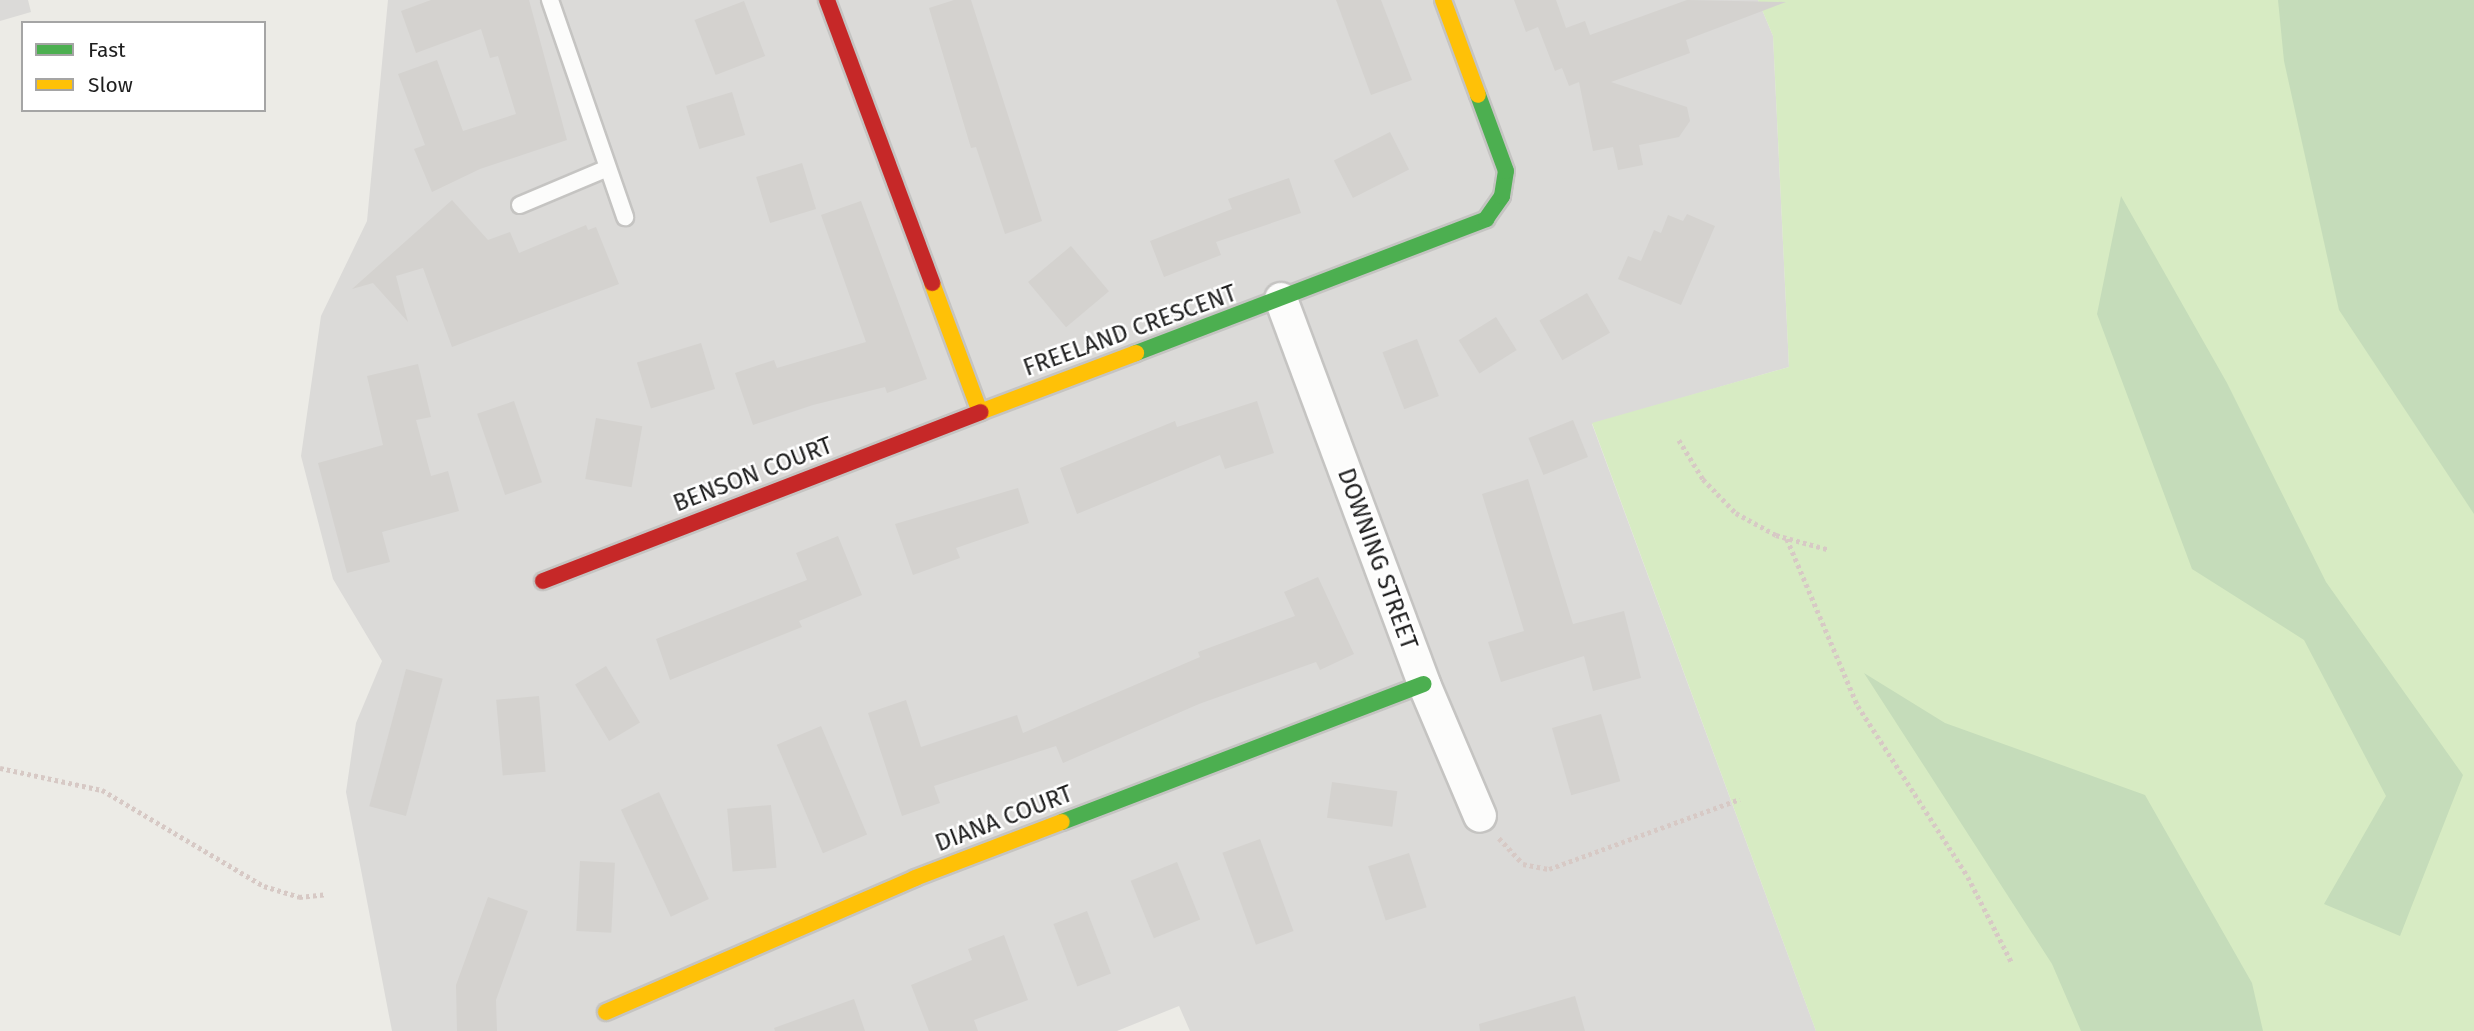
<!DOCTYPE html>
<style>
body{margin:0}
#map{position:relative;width:2474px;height:1031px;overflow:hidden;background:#ecebe6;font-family:"Fira Sans",sans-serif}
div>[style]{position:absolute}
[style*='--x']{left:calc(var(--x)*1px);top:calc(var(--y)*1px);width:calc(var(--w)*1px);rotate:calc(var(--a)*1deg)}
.residential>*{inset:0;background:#dbdad8}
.grass>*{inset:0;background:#d7ebc3}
.forest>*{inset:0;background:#c5dcba}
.building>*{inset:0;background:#d4d2cf;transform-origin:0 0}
.path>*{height:4.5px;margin-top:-2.25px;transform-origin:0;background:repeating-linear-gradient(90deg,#d7c9c5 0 3.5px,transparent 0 7px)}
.roads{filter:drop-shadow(2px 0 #c5c4c2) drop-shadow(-2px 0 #c5c4c2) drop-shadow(0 2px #c5c4c2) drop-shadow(0 -2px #c5c4c2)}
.lane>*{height:16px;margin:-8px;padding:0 8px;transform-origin:8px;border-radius:8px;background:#fcfcfb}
.street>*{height:32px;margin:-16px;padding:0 16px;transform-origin:16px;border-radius:16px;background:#fcfcfb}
.fast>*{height:16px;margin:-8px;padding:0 8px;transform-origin:8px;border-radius:8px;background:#4caf50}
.slow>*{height:16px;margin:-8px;padding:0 8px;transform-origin:8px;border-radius:8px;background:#ffc107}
.jam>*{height:16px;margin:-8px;padding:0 8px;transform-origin:8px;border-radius:8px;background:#c62828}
span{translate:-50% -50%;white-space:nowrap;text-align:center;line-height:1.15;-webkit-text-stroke:5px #fff;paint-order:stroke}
.street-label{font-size:24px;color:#1e1e1e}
.legend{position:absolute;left:21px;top:21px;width:245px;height:91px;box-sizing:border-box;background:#fff;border:2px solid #a5a5a5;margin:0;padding:9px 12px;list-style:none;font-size:21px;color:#1e1e1e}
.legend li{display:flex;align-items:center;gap:14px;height:35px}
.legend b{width:35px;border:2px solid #a5a5a5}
</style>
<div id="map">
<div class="residential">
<div style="clip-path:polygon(0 0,28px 0,31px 12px,0 21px)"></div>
<div style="clip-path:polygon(388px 0,1758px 0,1773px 36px,1789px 367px,1592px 424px,1816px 1031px,1190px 1031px,1179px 1006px,1117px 1031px,392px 1031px,346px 792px,356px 723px,382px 661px,333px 579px,301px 456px,321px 316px,367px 221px)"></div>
</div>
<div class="grass">
<div style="clip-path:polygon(1758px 0,2474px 0,2474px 1031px,1816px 1031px,1592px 423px,1789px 367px,1773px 36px)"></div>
</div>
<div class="forest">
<div style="clip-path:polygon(2278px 0,2474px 0,2474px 514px,2339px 310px,2284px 61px)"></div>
<div style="clip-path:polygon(2121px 196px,2227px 383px,2326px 582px,2463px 775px,2400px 936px,2324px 904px,2386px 796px,2304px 640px,2192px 569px,2097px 314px)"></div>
<div style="clip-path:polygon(1864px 673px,1945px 723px,2145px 795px,2252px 983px,2263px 1031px,2081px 1031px,2052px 964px)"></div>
</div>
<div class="building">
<div style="clip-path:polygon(431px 0,529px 0,567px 140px,480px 169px,432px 192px,414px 149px,425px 145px,398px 74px,437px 60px,463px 131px,516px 114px,498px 56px,490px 58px,481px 29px,416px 53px,401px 11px)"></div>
<div style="clip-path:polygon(954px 0,971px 0,1042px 221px,1005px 234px,976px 147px,971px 148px,929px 8px)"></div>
<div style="clip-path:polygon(1336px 0,1381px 0,1412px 80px,1371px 95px)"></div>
<div style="clip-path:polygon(1514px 0,1556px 0,1566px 28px,1585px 21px,1590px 35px,1687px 0,1786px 2px,1686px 40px,1690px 53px,1611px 82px,1687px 107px,1690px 121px,1679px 137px,1639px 145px,1643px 165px,1618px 170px,1613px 147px,1593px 151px,1579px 82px,1569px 86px,1562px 68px,1555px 71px,1538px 27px,1526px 32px)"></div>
<div style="left:744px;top:1px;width:59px;height:53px;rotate:69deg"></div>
<div style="left:732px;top:92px;width:45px;height:48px;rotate:73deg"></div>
<div style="left:1390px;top:132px;width:42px;height:63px;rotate:63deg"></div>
<div style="left:802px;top:163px;width:48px;height:48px;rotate:73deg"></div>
<div style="clip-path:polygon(1289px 178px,1301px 213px,1216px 242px,1221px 255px,1164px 277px,1150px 241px,1232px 209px,1228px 199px)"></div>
<div style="clip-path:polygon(452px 200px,488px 240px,510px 232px,519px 253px,586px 225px,588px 230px,596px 227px,619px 284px,452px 347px,423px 268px,396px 276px,408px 322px,373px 283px,352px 289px)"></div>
<div style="clip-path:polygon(861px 201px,927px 379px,887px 393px,885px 387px,813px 405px,753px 425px,735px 373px,774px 360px,777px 368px,866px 342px,821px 215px)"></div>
<div style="clip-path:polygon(1687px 214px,1715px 226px,1681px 305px,1618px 279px,1628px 256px,1641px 261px,1654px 230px,1661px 233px,1668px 215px,1683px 221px)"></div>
<div style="left:1071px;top:246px;width:59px;height:56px;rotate:50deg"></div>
<div style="left:1587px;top:293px;width:46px;height:55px;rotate:60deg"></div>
<div style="left:1496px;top:317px;width:39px;height:44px;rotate:58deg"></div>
<div style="left:1417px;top:339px;width:61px;height:37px;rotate:69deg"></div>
<div style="left:701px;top:343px;width:48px;height:67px;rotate:73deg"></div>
<div style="clip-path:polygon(418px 364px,431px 417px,416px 420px,431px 476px,448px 471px,459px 511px,382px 532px,390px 562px,347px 573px,318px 463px,383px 445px,367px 376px)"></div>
<div style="left:514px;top:401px;width:86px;height:39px;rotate:71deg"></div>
<div style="clip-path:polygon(1257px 401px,1274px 453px,1225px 469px,1220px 455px,1077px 514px,1060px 468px,1175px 421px,1177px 427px)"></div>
<div style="left:596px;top:418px;width:47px;height:62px;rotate:10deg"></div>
<div style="left:1573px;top:420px;width:40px;height:48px;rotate:68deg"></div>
<div style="clip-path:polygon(1528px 479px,1573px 624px,1624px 611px,1641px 678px,1593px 691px,1584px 656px,1501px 682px,1488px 642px,1524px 631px,1482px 494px)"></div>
<div style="clip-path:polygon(1018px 488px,1029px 523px,956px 548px,960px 558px,913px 575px,895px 524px)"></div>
<div style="clip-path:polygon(838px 536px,862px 595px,799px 621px,802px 627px,670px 680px,656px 639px,807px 580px,796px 553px)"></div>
<div style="clip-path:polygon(1318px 577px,1354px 654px,1320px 670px,1316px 662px,1199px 704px,1063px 763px,1056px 746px,934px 786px,940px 803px,902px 816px,868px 713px,906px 700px,921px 747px,1017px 715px,1023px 733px,1200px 657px,1198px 652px,1295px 616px,1284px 592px)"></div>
<div style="left:606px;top:666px;width:66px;height:36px;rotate:59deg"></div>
<div style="left:406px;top:669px;width:38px;height:142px;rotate:15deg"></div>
<div style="left:539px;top:696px;width:76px;height:43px;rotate:85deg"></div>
<div style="left:1601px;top:714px;width:70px;height:51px;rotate:74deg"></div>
<div style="left:821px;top:726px;width:118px;height:48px;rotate:67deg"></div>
<div style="left:1332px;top:782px;width:66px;height:36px;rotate:8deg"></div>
<div style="left:659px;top:792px;width:118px;height:42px;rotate:65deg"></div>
<div style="left:771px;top:805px;width:63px;height:44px;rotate:85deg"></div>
<div style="left:1260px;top:839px;width:98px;height:40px;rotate:70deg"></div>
<div style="left:1409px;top:853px;width:57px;height:43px;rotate:72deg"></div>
<div style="left:580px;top:861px;width:35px;height:70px;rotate:3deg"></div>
<div style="left:1177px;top:862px;width:62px;height:50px;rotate:68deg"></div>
<div style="clip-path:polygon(488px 897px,528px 911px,496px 1000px,497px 1031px,457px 1031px,456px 985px)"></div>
<div style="left:1087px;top:911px;width:67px;height:36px;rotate:69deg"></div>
<div style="clip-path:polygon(1004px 935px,1028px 1000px,974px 1020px,978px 1031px,929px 1031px,911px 985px,972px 960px,968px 949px)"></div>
<div style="clip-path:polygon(1575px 996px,1585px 1031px,1480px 1031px,1479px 1024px)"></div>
<div style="clip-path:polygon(854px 999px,865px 1031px,775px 1031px,774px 1028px)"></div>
</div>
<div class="path">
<div style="--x:1679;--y:440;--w:46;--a:58.4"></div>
<div style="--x:1703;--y:479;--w:47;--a:45.9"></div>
<div style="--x:1736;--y:513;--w:46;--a:28.8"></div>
<div style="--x:1776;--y:535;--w:53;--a:15.4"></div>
<div style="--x:1787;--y:539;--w:181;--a:67"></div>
<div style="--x:1858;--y:706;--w:203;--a:57.2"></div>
<div style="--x:1968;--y:877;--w:97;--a:62.9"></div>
<div style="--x:0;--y:768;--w:104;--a:12.2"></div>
<div style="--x:102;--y:790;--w:188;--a:30.7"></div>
<div style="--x:264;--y:886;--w:37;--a:17"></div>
<div style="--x:299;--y:897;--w:27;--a:-6"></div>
<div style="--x:1499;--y:838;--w:35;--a:47"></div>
<div style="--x:1523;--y:864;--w:26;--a:11"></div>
<div style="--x:1549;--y:869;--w:203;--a:-20.1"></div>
</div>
<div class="roads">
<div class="lane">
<div style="--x:550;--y:0;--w:230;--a:70.9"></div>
<div style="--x:520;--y:205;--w:95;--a:-22.8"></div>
</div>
<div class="street">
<div style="--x:1281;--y:299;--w:411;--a:69.6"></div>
<div style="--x:1424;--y:684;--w:143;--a:67"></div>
</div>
<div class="fast">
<div style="--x:1136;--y:353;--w:375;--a:-20.9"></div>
<div style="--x:1486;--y:219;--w:28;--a:-55"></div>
<div style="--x:1502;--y:196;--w:25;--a:-81"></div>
<div style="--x:1506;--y:171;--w:81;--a:-110.2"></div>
<div style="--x:1062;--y:822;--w:387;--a:-20.9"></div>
</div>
<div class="slow">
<div style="--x:1443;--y:0;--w:101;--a:69.8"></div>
<div style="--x:932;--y:283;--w:138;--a:69.6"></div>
<div style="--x:980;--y:412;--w:167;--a:-20.7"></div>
<div style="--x:606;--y:1012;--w:337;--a:-23.4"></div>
<div style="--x:915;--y:878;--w:157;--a:-20.9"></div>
</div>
<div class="jam">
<div style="--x:827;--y:0;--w:302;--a:69.6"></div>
<div style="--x:543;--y:581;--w:469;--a:-21.1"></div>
</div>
</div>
<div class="street-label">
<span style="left:1130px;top:331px;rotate:-20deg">FREELAND CRESCENT</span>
<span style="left:753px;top:475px;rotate:-21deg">BENSON COURT</span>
<span style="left:1377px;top:559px;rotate:70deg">DOWNING STREET</span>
<span style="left:1004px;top:819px;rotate:-21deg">DIANA COURT</span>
</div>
<ul class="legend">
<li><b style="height:9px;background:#4caf50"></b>Fast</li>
<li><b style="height:9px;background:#ffc107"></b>Slow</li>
</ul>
</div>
